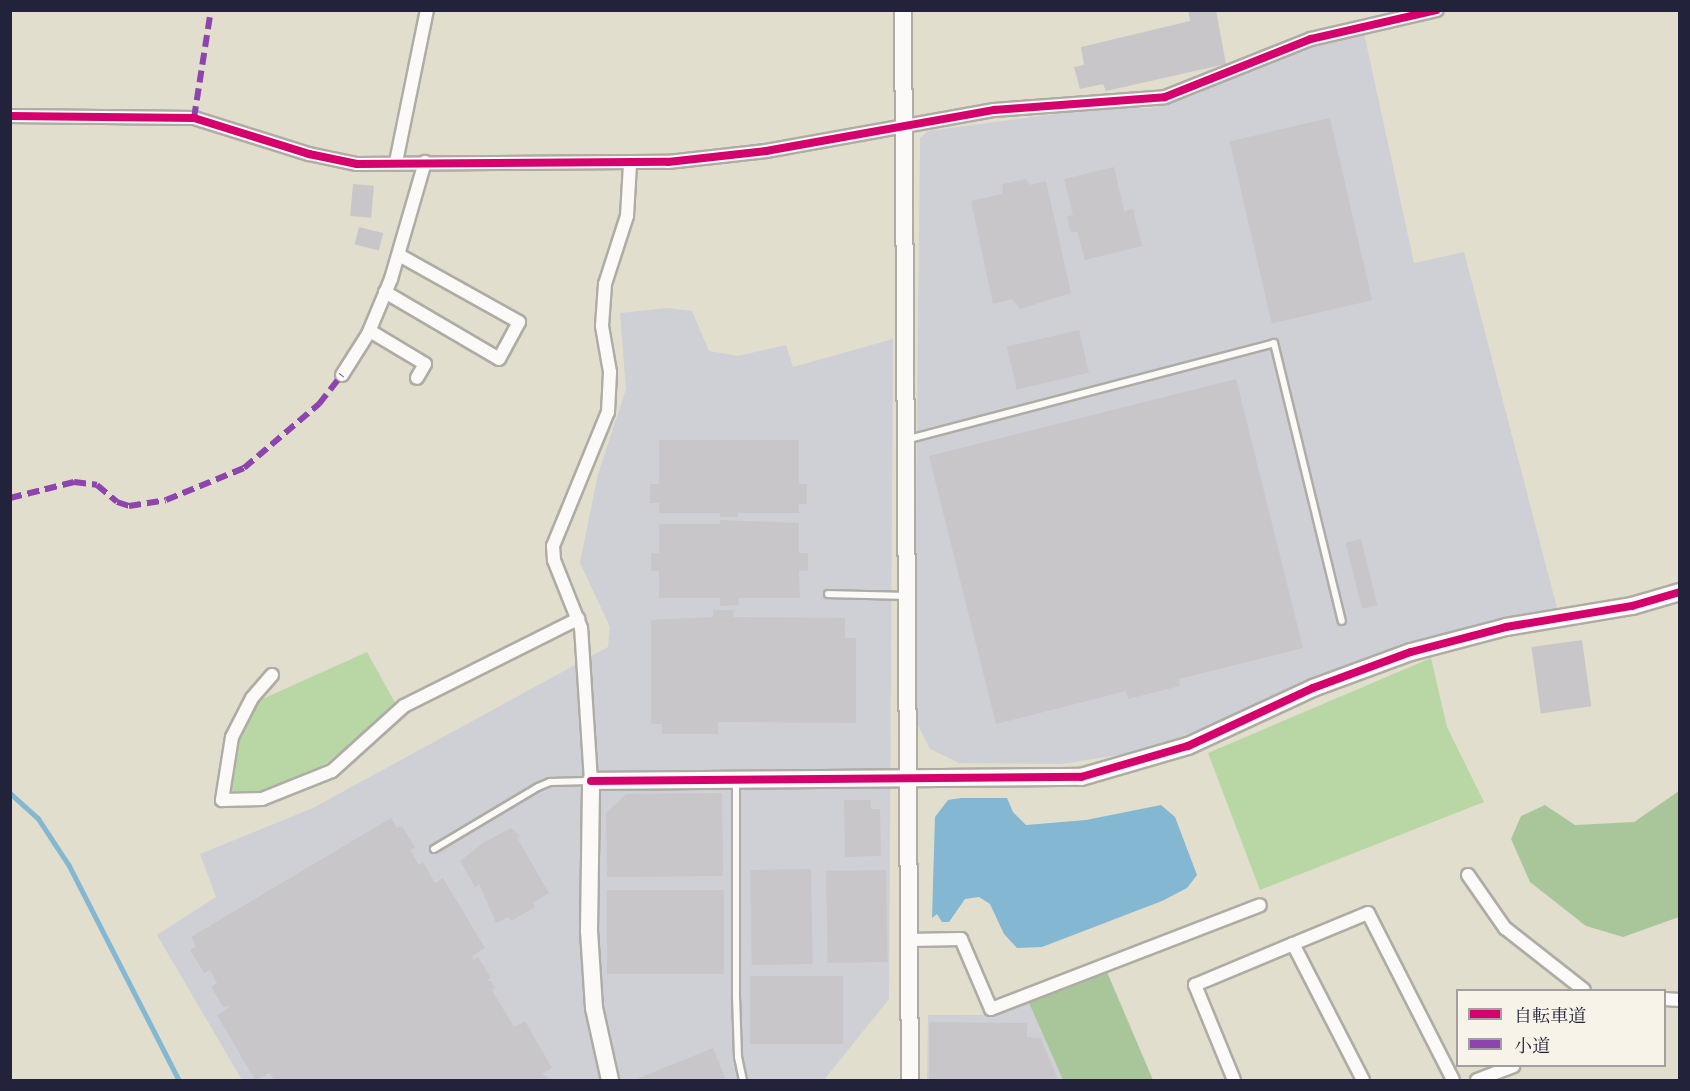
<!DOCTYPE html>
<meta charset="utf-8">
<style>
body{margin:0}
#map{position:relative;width:1690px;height:1091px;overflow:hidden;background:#e2decd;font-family:"IM FELL Double Pica","Noto Serif JP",serif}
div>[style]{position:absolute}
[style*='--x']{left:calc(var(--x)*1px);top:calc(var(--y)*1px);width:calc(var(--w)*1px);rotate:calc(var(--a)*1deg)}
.industrial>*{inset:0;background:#cfcfd6}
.green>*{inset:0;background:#b9d7a5}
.forest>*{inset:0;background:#a9c69b}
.water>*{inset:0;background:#84b7d2}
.stream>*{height:4.5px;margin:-2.25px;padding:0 2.25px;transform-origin:2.25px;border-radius:2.25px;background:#84b7d2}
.building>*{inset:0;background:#c9c6ca;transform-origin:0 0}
.roads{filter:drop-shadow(2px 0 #aeaca4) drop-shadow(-2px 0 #aeaca4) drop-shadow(0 2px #aeaca4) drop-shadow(0 -2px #aeaca4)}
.service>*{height:6px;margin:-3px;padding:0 3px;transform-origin:3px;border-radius:3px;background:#fbfaf8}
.minor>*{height:12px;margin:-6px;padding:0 6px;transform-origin:6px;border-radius:6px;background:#fbfaf8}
.tertiary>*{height:16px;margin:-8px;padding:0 8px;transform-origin:8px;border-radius:8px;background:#fbfaf8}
.quiet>*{height:6px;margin-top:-3px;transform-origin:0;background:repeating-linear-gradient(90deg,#8e44ad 0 12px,transparent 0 18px)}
.cycleway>*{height:8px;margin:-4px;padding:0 4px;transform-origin:4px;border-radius:4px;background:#d6006c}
span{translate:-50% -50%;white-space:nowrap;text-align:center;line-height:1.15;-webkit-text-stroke:4.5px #f7f3e8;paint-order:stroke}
.frame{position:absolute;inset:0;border:12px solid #22223b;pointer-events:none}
.legend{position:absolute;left:1456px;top:989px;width:210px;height:78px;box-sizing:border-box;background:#f7f3e8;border:2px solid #a29fa3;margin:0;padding:8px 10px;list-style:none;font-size:18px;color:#22223b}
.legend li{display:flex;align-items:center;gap:12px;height:30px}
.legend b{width:30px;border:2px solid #a29fa3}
</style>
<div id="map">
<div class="industrial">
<div style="clip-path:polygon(1364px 33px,1414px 263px,1464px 252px,1557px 608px,1403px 643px,1232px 717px,1143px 751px,1062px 764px,959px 763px,930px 749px,914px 717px,920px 138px,928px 131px,1100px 108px,1151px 108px,1324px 42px)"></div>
<div style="clip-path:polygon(668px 308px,692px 311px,709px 351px,738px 356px,786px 345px,793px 367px,893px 339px,889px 999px,824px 1080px,242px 1080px,157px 935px,216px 897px,200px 854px,313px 808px,608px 647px,610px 627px,580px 563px,598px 474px,626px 389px,620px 313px)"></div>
<div style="clip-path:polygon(1029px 1003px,1063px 1080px,927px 1080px,928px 1015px,996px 1015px)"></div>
</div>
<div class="green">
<div style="clip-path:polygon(367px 652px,397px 706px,324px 765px,291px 782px,265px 791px,230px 791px,238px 737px,260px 700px)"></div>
<div style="clip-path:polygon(1431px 658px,1447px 727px,1484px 802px,1260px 890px,1208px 753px)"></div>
</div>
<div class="forest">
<div style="clip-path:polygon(1679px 791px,1679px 917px,1623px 937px,1586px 926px,1530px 882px,1511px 839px,1521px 816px,1545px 805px,1575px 825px,1634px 822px)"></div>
<div style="clip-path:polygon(1107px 972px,1153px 1080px,1063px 1080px,1029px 1003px)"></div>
</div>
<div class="water">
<div style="clip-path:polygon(961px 798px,1007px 798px,1013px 812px,1026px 825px,1086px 820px,1161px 805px,1175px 817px,1197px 875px,1187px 888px,1162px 901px,1042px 947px,1017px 948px,1004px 934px,990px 904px,979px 897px,965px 899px,949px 922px,942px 922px,937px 914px,932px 918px,935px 817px,948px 800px)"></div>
</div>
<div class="stream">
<div style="--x:10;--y:793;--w:38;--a:42"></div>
<div style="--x:38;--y:818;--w:56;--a:56.6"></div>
<div style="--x:69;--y:865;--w:242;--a:62.9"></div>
</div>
<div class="building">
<div style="clip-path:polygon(1188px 10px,1216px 10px,1226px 64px,1106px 91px,1103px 84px,1080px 89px,1074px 67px,1084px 65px,1081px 47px,1190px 21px)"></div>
<div style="left:1330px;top:118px;width:187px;height:103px;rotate:77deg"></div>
<div style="clip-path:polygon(1114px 167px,1124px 211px,1133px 209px,1142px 246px,1085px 260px,1077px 231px,1071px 233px,1067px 217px,1073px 215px,1064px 179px)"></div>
<div style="clip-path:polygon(1026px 179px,1030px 185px,1046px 181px,1071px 293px,1020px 309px,1012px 299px,993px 304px,971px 201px,1002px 194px,1003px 184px)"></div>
<div style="left:353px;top:184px;width:21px;height:32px;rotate:5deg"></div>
<div style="left:359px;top:227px;width:25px;height:18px;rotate:14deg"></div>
<div style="left:1079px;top:330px;width:44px;height:74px;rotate:77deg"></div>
<div style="clip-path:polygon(1236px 379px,1303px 648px,1179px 679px,1180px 686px,1128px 699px,1126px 691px,996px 724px,929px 456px)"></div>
<div style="clip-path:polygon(659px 440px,799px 440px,799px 484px,807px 484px,807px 504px,799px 504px,799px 513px,738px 513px,738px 517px,720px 517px,720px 513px,659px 513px,659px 503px,650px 503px,650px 484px,659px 484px)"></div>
<div style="clip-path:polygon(720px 520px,799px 523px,799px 553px,808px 553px,808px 570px,799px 571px,800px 598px,738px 598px,739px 605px,720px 606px,720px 598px,659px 598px,659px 571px,651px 571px,651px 553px,659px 553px,659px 524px,720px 524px)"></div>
<div style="left:1361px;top:539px;width:68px;height:16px;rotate:76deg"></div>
<div style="clip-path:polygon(713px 610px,733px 610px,734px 617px,845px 618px,845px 638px,856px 638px,856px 723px,718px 722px,718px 734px,662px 734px,662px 724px,651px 724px,651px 620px,713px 617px)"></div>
<div style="left:1582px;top:640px;width:67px;height:51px;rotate:82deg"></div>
<div style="clip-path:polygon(722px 793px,723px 876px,607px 877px,606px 813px,626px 794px)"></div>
<div style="clip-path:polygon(844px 800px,871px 800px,871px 809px,880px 809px,881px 856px,845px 857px)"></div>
<div style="clip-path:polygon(391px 818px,397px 828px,402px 826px,415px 848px,410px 850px,419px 865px,423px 862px,435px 883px,443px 878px,485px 948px,472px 956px,474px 960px,478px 957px,491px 978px,486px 981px,491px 981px,495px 988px,492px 990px,514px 1027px,525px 1021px,552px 1068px,542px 1074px,551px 1080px,274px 1080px,270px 1073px,255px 1080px,217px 1015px,231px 1006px,223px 1007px,211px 987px,217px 983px,210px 970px,204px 973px,190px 950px,196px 946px,191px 937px)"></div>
<div style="clip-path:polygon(511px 828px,520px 836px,517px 838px,549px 893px,533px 903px,535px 907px,511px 921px,509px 917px,496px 923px,479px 884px,475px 887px,460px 861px,483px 843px)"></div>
<div style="left:811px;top:869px;width:95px;height:61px;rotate:89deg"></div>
<div style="left:886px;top:870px;width:92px;height:60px;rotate:89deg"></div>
<div style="left:607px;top:890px;width:117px;height:84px"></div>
<div style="left:750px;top:976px;width:93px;height:68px"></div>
<div style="clip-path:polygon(929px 1022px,1027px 1023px,1027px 1037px,1041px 1038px,1058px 1080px,929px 1080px)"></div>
<div style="clip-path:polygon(713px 1048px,726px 1080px,634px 1080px)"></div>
</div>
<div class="roads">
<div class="service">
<div style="--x:909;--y:439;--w:377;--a:-14.7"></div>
<div style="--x:1274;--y:343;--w:286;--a:76.3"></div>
<div style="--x:828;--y:594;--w:78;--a:1.5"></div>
<div style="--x:736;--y:782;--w:214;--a:90"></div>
<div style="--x:736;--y:996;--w:61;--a:88.1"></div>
<div style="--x:738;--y:1057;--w:24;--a:78"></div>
<div style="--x:434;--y:849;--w:121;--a:-30.8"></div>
<div style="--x:538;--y:787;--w:13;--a:-23"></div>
<div style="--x:550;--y:782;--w:40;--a:-1.4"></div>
</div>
<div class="minor">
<div style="--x:10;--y:116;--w:184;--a:0.6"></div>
<div style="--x:194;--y:118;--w:121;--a:17.4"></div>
<div style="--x:309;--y:154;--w:49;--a:11.8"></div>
<div style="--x:357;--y:164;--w:311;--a:-0.4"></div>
<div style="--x:668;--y:162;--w:99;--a:-6.4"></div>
<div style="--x:766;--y:151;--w:232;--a:-10.2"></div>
<div style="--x:994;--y:110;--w:171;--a:-4.3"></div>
<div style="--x:1165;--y:97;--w:157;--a:-21.7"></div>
<div style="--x:1311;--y:39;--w:129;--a:-13"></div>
<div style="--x:396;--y:162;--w:155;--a:-78.5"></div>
<div style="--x:385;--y:292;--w:132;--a:30.4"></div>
<div style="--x:499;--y:359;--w:42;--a:-61.6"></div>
<div style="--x:519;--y:322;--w:137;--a:-150.8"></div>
<div style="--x:370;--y:331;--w:64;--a:31"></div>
<div style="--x:425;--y:364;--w:16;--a:120"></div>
<div style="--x:342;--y:375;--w:49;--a:-57.6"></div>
<div style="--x:368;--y:334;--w:60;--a:-67.3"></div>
<div style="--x:391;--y:279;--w:122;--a:-73.8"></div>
<div style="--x:272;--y:675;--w:30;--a:131"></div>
<div style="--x:252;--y:698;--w:44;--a:117.1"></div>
<div style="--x:232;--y:737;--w:64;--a:99"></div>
<div style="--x:222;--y:800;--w:40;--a:-1.4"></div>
<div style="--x:262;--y:799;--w:75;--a:-21.8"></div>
<div style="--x:332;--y:771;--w:97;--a:-42.1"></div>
<div style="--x:404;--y:706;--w:195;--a:-26.6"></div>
<div style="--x:591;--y:781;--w:153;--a:-93.7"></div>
<div style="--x:581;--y:628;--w:73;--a:-111.7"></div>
<div style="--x:554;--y:560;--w:14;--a:-94"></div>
<div style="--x:553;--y:546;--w:145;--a:-67.7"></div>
<div style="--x:608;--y:412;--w:40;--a:-87.1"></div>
<div style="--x:610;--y:372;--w:47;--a:-99.9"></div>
<div style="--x:602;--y:326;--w:42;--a:-85.9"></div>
<div style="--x:605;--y:284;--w:71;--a:-72.1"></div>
<div style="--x:627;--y:216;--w:52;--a:-86.7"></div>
<div style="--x:1468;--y:875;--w:65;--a:55.1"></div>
<div style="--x:1505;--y:928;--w:100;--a:38.1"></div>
<div style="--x:909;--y:940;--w:52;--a:-1.1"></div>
<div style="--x:961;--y:939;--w:76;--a:66.8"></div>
<div style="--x:991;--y:1009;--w:288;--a:-21.1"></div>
<div style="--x:1664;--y:999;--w:16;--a:4"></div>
<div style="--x:1234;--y:1080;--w:103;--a:-112.3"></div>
<div style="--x:1195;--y:985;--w:106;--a:-22.7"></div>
<div style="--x:1363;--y:1080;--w:153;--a:-117.2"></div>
<div style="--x:1293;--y:944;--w:81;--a:-22.5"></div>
<div style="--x:1368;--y:913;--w:187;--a:63"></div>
<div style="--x:1477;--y:1080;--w:39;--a:-21"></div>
</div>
<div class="tertiary">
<div style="--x:903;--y:10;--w:1070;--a:89.63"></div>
<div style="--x:610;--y:1080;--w:74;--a:-102.5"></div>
<div style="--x:594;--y:1008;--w:77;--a:-93.7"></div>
<div style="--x:589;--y:931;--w:150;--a:-89.2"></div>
<div style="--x:591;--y:781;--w:490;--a:-0.5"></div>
<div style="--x:1081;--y:777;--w:111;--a:-16.2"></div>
<div style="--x:1188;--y:746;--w:138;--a:-24.9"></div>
<div style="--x:1313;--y:688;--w:104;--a:-20.2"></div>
<div style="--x:1411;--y:652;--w:98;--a:-14.7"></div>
<div style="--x:1506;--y:627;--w:128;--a:-9.5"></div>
<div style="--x:1632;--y:606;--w:50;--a:-16.3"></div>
</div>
</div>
<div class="quiet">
<div style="--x:194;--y:118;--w:109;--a:-81.1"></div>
<div style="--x:10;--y:498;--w:66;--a:-14"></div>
<div style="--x:74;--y:482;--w:23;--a:7"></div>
<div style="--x:97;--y:485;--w:26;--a:40"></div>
<div style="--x:117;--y:502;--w:13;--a:18"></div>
<div style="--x:129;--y:506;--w:37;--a:-9"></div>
<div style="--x:166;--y:500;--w:84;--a:-22.3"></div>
<div style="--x:244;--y:468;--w:99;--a:-40.5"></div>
<div style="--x:319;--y:404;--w:37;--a:-52"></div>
</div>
<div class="cycleway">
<div style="--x:10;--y:116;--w:184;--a:0.6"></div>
<div style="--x:194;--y:118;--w:121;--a:17.4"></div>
<div style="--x:309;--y:154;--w:49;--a:11.8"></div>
<div style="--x:357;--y:164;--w:311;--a:-0.4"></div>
<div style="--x:668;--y:162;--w:99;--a:-6.4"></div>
<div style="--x:766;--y:151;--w:232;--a:-10.2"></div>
<div style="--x:994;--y:110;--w:171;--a:-4.3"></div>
<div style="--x:1165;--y:97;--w:157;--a:-21.7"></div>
<div style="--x:1311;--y:39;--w:129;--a:-13"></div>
<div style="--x:591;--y:781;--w:490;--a:-0.5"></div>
<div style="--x:1081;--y:777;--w:111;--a:-16.2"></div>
<div style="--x:1188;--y:746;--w:138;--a:-24.9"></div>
<div style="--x:1313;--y:688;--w:104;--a:-20.2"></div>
<div style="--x:1411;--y:652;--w:98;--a:-14.7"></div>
<div style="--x:1506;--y:627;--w:128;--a:-9.5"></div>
<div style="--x:1632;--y:606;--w:50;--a:-16.3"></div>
</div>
<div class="frame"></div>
<ul class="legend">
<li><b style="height:8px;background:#d6006c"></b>自転車道</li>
<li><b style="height:8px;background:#8e44ad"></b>小道</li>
</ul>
</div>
